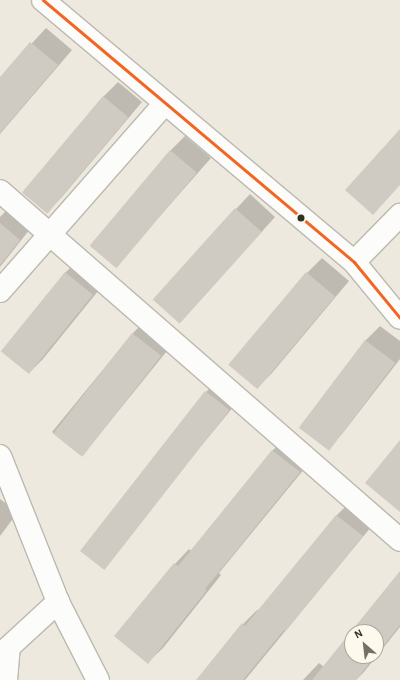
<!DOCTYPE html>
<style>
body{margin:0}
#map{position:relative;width:400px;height:680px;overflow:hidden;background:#eee9de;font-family:"Alegreya Sans",sans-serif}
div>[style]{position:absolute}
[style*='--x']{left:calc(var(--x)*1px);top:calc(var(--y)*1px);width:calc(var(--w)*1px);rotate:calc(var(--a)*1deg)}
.shadow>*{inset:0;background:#0003}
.building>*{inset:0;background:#cfcbc2;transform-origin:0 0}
.roads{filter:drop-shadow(1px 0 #bdb9b0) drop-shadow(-1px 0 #bdb9b0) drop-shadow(0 1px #bdb9b0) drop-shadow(0 -1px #bdb9b0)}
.minor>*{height:22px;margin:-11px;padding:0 11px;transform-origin:11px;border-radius:11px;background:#fcfcfa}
.bus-1>*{height:3px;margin:-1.5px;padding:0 1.5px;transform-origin:1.5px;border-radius:1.5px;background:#f26522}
.dots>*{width:11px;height:11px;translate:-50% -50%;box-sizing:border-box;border:2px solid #fef9ed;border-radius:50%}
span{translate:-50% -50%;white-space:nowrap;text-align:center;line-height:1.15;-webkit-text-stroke:3px #fef9ed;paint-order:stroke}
.north{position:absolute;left:344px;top:624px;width:40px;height:40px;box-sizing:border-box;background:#fef9ed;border:1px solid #aca89e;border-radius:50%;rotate:332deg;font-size:11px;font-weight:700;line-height:16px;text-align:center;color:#322f27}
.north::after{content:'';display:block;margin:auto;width:14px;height:18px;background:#747067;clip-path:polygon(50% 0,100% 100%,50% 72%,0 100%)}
</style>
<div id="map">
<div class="shadow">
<div style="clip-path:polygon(46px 28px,72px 50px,0 134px,0 78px)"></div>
<div style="clip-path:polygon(118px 82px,142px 102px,61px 198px,47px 212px,23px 192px,104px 96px)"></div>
<div style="clip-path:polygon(185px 136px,211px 158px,115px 267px,170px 151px)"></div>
<div style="clip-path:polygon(250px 194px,275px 217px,180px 323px,236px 209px)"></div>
<div style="clip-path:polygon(11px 206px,34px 224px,0 267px,0 217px)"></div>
<div style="clip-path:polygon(80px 258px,107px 280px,43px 359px,29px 373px,65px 273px)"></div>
<div style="clip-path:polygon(322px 258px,349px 281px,272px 373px,257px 388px,230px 365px,307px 273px)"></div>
<div style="clip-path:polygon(147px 319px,175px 341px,95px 440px,80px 455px,52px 432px,133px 333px)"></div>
<div style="clip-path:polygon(380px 326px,400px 341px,400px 359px,342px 434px,327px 448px,365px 341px)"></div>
<div style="clip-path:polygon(221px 377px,243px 395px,115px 551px,101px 566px,206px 392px)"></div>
<div style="clip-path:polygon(287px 436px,314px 457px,219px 573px,221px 575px,163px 648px,148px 662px,175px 564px,189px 549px,191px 551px,273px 450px)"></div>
<div style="clip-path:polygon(0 499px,18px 512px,0 536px)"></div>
<div style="clip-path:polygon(351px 501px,376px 521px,245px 680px,197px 680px,243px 624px,257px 610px,259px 611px,337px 515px)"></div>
<div style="clip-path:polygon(evenodd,400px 572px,400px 627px,364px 672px,356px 680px,303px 680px,319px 663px,324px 667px,400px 572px,352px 632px,376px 632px,376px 656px,352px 656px,352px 632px)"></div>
</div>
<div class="building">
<div style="clip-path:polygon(30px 42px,58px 65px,0 133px,0 77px)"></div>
<div style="left:103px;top:96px;width:33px;height:126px;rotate:40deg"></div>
<div style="clip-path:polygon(400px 129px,400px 185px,373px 215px,345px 190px)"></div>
<div style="left:170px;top:150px;width:35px;height:125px;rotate:40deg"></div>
<div style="left:235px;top:208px;width:36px;height:123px;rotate:42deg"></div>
<div style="clip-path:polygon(0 223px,20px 240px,0 265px)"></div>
<div style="left:65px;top:272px;width:36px;height:102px;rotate:39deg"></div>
<div style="left:306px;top:272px;width:38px;height:121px;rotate:40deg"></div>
<div style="left:132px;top:333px;width:37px;height:128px;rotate:38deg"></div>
<div style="left:365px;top:340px;width:38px;height:110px;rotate:37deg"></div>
<div style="left:205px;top:391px;width:31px;height:203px;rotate:38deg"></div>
<div style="clip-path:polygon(400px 440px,400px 512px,365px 483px)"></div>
<div style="clip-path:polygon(272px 450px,300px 472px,205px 589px,207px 590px,148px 664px,114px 636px,174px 563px,178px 566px)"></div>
<div style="clip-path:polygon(336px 515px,363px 536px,286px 631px,284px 630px,243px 680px,196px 680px,242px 623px,245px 626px)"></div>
<div style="clip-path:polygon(400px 571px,400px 625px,376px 655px,376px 632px,352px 632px,352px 656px,375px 656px,356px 680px,312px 680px)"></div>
</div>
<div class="roads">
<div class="minor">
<div style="--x:43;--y:0;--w:407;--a:40.1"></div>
<div style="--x:354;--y:262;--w:72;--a:50.6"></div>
<div style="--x:0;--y:191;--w:531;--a:41.1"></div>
<div style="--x:354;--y:262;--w:66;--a:-45.6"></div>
<div style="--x:0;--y:291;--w:250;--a:-48.7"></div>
<div style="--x:0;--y:456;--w:157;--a:68.3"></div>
<div style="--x:58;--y:602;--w:88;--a:62.9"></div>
<div style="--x:6;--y:680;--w:33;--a:-85"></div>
<div style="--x:9;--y:647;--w:67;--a:-42.6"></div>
</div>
</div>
<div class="bus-1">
<div style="--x:43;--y:0;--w:407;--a:40.1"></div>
<div style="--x:354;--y:262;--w:72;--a:50.6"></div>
</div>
<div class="dots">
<div style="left:301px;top:218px;background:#322f27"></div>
</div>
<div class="north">N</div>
</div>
